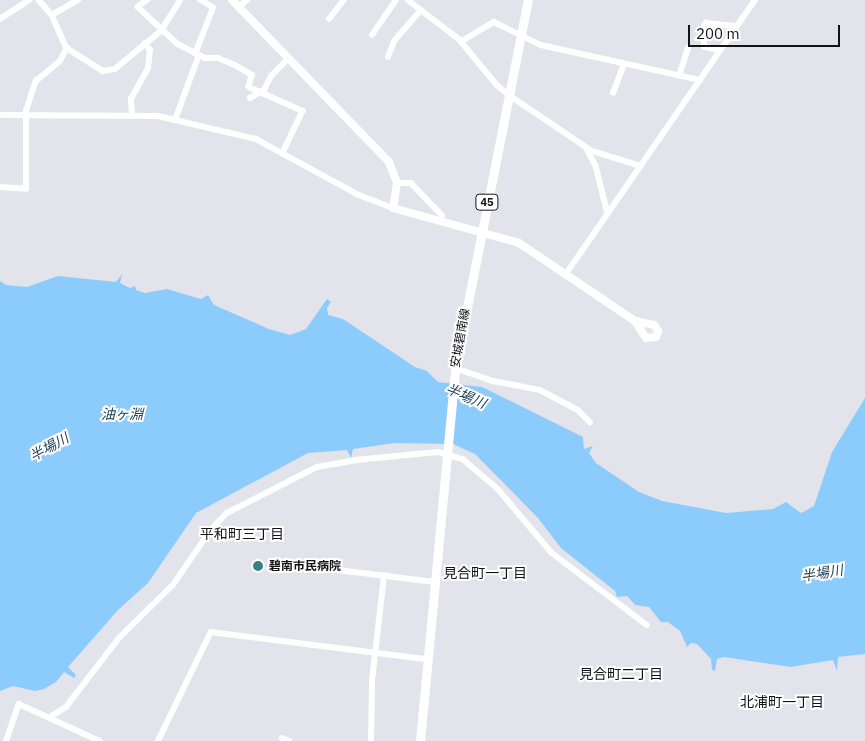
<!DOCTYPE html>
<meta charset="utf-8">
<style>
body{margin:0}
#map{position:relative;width:865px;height:741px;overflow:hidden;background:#e3e3ec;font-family:"IBM Plex Sans","Noto Sans JP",sans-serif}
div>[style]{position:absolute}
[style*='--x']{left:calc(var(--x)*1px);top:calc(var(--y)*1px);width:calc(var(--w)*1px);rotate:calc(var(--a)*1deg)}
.water>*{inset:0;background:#8cccfc}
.street>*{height:5.5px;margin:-2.75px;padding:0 2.75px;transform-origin:2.75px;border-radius:2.75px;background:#fff}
.secondary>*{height:8px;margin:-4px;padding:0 4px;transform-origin:4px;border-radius:4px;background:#fff}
.primary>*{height:9px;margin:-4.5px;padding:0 4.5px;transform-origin:4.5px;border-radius:4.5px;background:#fff}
.dots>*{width:14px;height:14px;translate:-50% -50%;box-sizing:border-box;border:2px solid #fff;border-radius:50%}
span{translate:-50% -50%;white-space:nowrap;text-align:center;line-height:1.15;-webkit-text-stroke:4px #fff;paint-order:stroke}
.shield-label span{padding:1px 4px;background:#fff;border:1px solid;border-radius:4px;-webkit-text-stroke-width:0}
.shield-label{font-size:11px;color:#131316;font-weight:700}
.street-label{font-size:12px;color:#131316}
.poi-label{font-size:12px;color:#131316;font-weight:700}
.left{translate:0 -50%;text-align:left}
.water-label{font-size:14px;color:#1e415a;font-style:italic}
.neighbourhood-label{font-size:14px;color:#131316}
.scale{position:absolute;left:688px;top:25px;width:152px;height:22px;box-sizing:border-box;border:2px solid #131316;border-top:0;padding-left:6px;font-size:15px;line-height:18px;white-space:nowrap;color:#131316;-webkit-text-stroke:4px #fff;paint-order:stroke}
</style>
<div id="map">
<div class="water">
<div style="clip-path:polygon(122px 274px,120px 283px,130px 288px,135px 286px,136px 290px,145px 293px,167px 289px,201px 299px,208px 295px,214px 305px,269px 329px,290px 335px,306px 329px,327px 299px,331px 302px,327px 308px,328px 315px,343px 319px,415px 367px,427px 371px,438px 382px,482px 387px,583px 437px,584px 449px,593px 446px,589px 453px,596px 463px,639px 492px,662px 501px,726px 513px,773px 509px,786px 502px,801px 513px,814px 506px,832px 452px,865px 398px,865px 654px,838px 657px,837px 671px,833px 660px,791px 667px,724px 657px,717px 659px,715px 671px,712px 670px,711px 659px,697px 644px,691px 643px,687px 647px,680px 631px,668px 622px,661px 622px,649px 607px,635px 605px,627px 596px,617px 597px,615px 591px,561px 548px,538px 518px,475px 454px,453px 444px,395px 443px,353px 449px,351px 458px,347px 450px,308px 453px,196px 513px,148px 583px,118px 610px,68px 667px,76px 675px,74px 678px,64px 672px,56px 682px,44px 689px,35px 691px,13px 686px,0 691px,0 281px,6px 285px,27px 287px,58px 276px,116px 282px)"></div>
</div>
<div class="street">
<div style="--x:39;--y:0;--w:20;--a:49"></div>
<div style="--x:52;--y:15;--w:36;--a:66"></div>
<div style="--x:67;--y:48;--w:43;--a:32.6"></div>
<div style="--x:103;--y:71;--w:12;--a:-9"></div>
<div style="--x:115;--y:69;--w:60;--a:-39.6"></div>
<div style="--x:161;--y:31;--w:36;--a:-58"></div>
<div style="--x:148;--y:0;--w:12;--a:145"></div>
<div style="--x:138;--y:7;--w:54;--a:42.8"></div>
<div style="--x:178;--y:44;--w:30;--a:27"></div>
<div style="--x:205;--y:58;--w:13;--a:0"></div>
<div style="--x:218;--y:58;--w:18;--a:22"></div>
<div style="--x:235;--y:65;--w:20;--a:30"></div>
<div style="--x:252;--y:75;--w:12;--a:104"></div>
<div style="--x:249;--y:87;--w:59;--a:24"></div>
<div style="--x:303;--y:111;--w:47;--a:115.5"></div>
<div style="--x:408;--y:0;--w:64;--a:37.4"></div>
<div style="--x:459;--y:39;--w:60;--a:50.4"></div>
<div style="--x:497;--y:85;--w:19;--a:39"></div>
<div style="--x:512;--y:97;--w:97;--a:34"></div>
<div style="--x:592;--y:151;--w:51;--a:17"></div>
<div style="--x:239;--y:7;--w:11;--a:-41"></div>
<div style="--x:52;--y:15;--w:30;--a:-30"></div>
<div style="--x:0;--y:19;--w:35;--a:-33"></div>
<div style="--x:329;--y:19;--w:24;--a:-52"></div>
<div style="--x:372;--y:35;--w:42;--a:-55.6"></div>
<div style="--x:462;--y:41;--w:37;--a:-31"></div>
<div style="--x:494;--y:22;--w:52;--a:26.1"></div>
<div style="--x:541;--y:45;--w:163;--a:12.4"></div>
<div style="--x:720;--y:51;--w:16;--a:-166"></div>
<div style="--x:704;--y:47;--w:21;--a:-90"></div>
<div style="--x:704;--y:26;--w:4;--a:-56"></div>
<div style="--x:706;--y:23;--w:31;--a:6"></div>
<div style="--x:195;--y:54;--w:49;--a:-68.6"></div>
<div style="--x:213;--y:8;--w:15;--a:-148"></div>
<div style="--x:388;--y:57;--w:17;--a:-69"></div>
<div style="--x:394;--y:41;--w:41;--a:-48.9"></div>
<div style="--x:679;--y:76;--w:29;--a:-72"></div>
<div style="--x:613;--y:93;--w:30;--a:-69"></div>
<div style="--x:250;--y:98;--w:16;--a:-30"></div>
<div style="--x:264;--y:90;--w:16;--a:-63"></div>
<div style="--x:271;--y:76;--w:24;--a:-45"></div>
<div style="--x:0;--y:115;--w:158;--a:0.4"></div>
<div style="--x:158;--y:116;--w:101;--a:13.2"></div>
<div style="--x:256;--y:139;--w:117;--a:28.5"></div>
<div style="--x:359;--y:195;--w:36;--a:21"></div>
<div style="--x:132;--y:115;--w:16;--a:-94"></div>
<div style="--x:131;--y:99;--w:35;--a:-61"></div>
<div style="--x:148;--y:68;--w:18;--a:-84"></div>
<div style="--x:150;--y:50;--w:8;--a:-130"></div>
<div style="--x:175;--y:120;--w:69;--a:-69.7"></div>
<div style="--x:587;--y:149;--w:19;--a:62"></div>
<div style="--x:596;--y:166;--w:49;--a:76"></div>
<div style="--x:397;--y:183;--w:14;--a:0"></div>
<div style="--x:411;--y:183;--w:45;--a:45.9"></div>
<div style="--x:0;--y:187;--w:26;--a:4"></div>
<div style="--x:26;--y:189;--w:78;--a:-90"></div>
<div style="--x:26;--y:111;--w:32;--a:-72"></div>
<div style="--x:36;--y:81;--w:31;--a:-40"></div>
<div style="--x:60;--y:61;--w:15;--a:-62"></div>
<div style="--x:566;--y:274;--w:333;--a:-55.4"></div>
<div style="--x:455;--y:368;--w:40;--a:18.9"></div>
<div style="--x:493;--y:381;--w:48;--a:10.8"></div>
<div style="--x:540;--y:390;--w:43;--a:27.8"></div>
<div style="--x:578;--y:410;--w:17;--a:45"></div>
<div style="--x:330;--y:569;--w:105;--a:7.1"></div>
<div style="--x:50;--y:717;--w:19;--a:-32"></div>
<div style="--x:66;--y:707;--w:88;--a:-52.4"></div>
<div style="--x:120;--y:637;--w:74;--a:-44.5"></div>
<div style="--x:173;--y:585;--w:65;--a:-55.6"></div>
<div style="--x:210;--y:531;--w:25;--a:-47"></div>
<div style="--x:227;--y:513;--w:101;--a:-27.1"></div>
<div style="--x:317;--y:467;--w:40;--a:-10"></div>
<div style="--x:356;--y:460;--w:82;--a:-5.6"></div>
<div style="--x:438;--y:452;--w:26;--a:16"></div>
<div style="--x:463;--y:459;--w:46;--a:40.6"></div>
<div style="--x:498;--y:489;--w:84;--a:49.8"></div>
<div style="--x:552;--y:553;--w:119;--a:37.2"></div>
<div style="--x:282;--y:738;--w:8;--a:23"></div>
<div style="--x:6;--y:741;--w:39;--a:-71"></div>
<div style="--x:19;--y:704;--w:89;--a:24.6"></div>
<div style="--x:158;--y:741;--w:121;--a:-64.1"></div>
<div style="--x:211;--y:632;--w:217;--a:7.2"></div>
<div style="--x:371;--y:741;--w:60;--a:-89"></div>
<div style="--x:372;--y:681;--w:106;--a:-83.5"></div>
</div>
<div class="secondary">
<div style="--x:232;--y:0;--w:226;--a:45.9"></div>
<div style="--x:389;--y:162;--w:22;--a:69"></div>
<div style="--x:397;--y:183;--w:25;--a:99"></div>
<div style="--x:393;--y:208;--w:131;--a:15.5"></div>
<div style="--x:519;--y:243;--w:140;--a:33.9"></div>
<div style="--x:635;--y:321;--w:19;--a:12"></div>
<div style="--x:654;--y:325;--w:7;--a:56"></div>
<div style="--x:658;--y:331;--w:6;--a:108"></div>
<div style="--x:656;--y:337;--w:10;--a:174"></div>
<div style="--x:646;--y:338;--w:20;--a:-123"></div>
</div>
<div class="primary">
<div style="--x:420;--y:741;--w:375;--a:-84.6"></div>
<div style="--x:455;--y:368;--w:375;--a:-78.8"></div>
</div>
<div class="dots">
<div style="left:258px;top:566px;background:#3a827f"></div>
</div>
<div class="shield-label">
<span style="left:487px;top:202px">45</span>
</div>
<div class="street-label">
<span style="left:460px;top:338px;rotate:-80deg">安城碧南線</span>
</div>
<div class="poi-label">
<span class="left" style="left:269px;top:566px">碧南市民病院</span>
</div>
<div class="water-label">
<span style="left:466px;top:396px;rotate:23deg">半場川</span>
<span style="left:122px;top:414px">油ヶ淵</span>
<span style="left:49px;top:447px;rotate:-29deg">半場川</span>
<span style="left:822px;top:573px;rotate:-9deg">半場川</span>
</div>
<div class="neighbourhood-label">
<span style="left:242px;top:534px">平和町三丁目</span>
<span style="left:485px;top:573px">見合町一丁目</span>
<span style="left:621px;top:674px">見合町二丁目</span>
<span style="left:782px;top:702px">北浦町一丁目</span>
</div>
<div class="scale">200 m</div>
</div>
